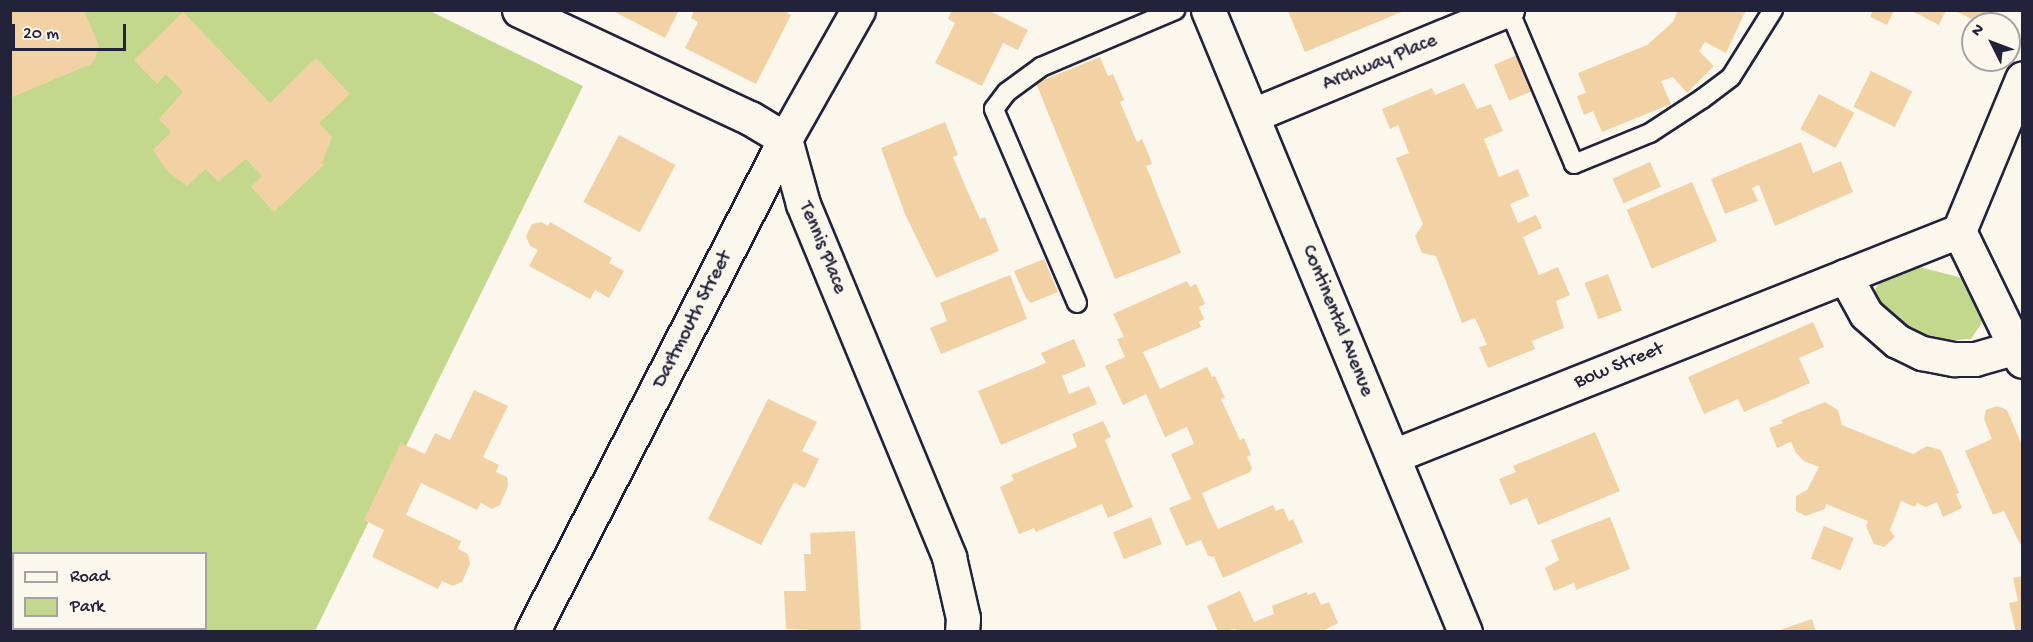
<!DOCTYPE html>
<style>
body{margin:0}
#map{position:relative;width:2033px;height:642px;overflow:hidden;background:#fbf7ec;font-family:"Gochi Hand",sans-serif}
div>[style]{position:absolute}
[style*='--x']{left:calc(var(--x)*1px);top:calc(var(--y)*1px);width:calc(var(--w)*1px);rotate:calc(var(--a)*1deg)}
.green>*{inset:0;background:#c4d88d}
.building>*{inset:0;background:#f2d2a4;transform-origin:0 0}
.roads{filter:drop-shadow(2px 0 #22223b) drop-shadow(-2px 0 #22223b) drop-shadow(0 2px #22223b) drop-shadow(0 -2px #22223b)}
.service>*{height:18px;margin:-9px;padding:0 9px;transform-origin:9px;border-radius:9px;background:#fbf7ec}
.minor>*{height:33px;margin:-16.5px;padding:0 16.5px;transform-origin:16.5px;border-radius:16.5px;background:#fbf7ec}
span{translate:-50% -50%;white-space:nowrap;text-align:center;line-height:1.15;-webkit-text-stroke:4.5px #fbf7ec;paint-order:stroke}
.street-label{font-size:20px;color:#22223b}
.frame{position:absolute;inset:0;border:12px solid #22223b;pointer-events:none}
.legend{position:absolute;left:12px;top:552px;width:195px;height:78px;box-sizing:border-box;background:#fbf7ec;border:2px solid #a4a2a5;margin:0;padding:8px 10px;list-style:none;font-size:18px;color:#22223b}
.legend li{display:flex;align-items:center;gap:12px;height:30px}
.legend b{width:30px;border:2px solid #a4a2a5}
.north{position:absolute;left:1961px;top:12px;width:60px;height:60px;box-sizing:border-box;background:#fbf7ec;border:2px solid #a4a2a5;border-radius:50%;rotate:312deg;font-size:16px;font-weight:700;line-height:24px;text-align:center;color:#22223b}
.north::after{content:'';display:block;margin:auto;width:21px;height:27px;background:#22223b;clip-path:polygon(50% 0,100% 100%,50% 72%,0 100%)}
.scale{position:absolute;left:12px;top:24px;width:114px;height:27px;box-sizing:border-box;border:3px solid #22223b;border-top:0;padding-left:8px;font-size:18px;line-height:21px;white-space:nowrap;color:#22223b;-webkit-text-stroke:4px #fbf7ec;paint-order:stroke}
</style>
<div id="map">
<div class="green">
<div style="clip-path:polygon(evenodd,10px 11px,430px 11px,583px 86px,315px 631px,11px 631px,10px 11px,14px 554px,206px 554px,206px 628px,14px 628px,14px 554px)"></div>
<div style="clip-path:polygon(1907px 264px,1963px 278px,1979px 298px,1985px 318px,1971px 339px,1941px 341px,1908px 332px,1881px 311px,1875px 290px,1886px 271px)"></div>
</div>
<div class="building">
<div style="clip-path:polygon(10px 10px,84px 10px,99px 46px,95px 59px,91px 64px,10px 98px)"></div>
<div style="clip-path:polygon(611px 10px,679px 10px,665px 38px)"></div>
<div style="clip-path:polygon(694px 10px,783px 10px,791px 15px,756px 84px,685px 48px,698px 22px,691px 18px)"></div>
<div style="clip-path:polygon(952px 10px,988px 10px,1028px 30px,1018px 50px,1003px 43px,982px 86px,935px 63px,955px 23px,948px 19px)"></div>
<div style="clip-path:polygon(1678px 10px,1746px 10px,1726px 53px,1705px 42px,1699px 51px,1714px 66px,1687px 93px,1673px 77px,1661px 81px,1671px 104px,1602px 132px,1593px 111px,1584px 115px,1577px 96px,1586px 93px,1578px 73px,1647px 45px,1673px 22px)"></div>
<div style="clip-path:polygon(1873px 10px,1894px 10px,1887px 25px,1870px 17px)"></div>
<div style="clip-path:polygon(1910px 10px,1946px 10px,1939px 25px)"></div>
<div style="clip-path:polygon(1954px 10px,1988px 10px,1981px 24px)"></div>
<div style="clip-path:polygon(1288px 11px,1404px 11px,1305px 52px)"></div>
<div style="clip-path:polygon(183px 12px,270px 103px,316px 58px,350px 94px,319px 123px,332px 137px,322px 163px,324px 165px,274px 212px,251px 187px,262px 176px,246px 159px,218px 182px,206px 169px,187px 186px,167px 171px,153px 150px,171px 132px,159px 119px,183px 92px,166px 74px,157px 84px,134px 60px)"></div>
<div style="left:1517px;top:55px;width:39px;height:25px;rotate:67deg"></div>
<div style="clip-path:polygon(1100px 57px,1108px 76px,1113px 74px,1124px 100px,1120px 102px,1137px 142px,1142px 139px,1148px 153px,1152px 164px,1146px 166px,1181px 253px,1115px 279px,1036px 83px)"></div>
<div style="left:1871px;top:71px;width:46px;height:40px;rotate:26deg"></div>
<div style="clip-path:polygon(1464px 83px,1477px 109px,1491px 104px,1503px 131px,1484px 139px,1499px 177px,1518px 169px,1529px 196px,1510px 204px,1518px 223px,1536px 215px,1542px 228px,1523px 237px,1539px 275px,1558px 267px,1570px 295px,1556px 301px,1564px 328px,1532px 341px,1535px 349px,1488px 368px,1479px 347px,1487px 345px,1475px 318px,1462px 323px,1436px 256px,1422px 253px,1415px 236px,1423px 224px,1396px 158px,1409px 153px,1398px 125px,1390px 129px,1382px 109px,1432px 88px,1435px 95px)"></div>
<div style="left:1819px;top:94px;width:40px;height:40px;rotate:28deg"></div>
<div style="clip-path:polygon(945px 122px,958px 155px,953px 157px,966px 188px,980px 219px,985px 217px,999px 251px,936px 278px,905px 214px,881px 148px)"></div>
<div style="left:619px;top:135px;width:64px;height:76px;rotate:28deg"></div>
<div style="clip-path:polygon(1801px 142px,1813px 173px,1841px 161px,1853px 192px,1775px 226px,1759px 185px,1752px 188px,1758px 201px,1725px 214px,1711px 179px)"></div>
<div style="left:1650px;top:162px;width:27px;height:41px;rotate:66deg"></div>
<div style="left:1692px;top:182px;width:64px;height:71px;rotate:67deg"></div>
<div style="clip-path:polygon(541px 222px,548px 226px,550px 222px,612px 258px,609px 263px,624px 271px,609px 298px,595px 290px,590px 299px,529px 266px,538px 250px,530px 246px,526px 236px,532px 224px)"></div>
<div style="clip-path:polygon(1044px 259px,1058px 292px,1031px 303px,1026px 298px,1014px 271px)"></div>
<div style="left:1608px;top:274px;width:39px;height:25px;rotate:69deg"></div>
<div style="clip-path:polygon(1010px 275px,1027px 319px,941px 354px,930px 328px,947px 321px,940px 303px)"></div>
<div style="clip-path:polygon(1187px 281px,1190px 287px,1196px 284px,1205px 304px,1199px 307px,1204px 319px,1199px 322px,1201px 327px,1143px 352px,1160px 389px,1207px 367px,1212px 377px,1215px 376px,1225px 398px,1221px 399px,1240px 440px,1244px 438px,1251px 455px,1247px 457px,1252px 468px,1250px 472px,1202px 493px,1209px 510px,1218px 529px,1273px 505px,1276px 511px,1283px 508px,1289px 521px,1293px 519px,1303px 542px,1223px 578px,1214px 557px,1208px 556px,1201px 540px,1186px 546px,1169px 508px,1191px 499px,1171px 454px,1194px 444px,1187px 427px,1165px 437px,1146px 394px,1123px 405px,1105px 366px,1125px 357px,1117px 339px,1124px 337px,1113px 314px)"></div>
<div style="clip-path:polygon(1813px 322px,1824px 347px,1799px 358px,1810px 383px,1744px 412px,1738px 399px,1704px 414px,1688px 377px)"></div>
<div style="clip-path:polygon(1074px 339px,1086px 366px,1062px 376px,1069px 394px,1089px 386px,1097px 404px,1001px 445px,978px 391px,1046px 363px,1041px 353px)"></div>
<div style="clip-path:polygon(474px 390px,508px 406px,483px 457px,499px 465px,496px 472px,507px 477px,508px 486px,500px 505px,492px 509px,481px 503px,477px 510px,421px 483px,406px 515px,461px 541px,458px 549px,468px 554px,470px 564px,462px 582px,453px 586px,442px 581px,438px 589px,372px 557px,384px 530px,364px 520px,401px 443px,425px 454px,435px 433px,450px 440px)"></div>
<div style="clip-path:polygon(768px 399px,817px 422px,802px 451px,819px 459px,805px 488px,794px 483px,761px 545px,708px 519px)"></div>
<div style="clip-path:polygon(1825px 402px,1838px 410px,1842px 425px,1913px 454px,1927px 446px,1941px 450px,1959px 493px,1956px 494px,1962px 508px,1943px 517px,1937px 502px,1926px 507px,1917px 503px,1915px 507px,1901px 501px,1890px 530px,1895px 537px,1884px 547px,1874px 544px,1866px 526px,1868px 521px,1826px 504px,1825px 509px,1806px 516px,1796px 511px,1796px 496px,1807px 490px,1819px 467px,1804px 461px,1796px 453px,1791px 442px,1777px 448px,1769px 428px,1783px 423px,1781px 420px)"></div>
<div style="clip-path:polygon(1997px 406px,2007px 410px,2022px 445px,2022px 543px,2020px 544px,2004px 511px,1993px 515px,1965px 451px,1992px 439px,1984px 419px,1986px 410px)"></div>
<div style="clip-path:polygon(1103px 421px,1111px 437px,1105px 440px,1133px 507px,1108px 518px,1102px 504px,1036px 532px,1034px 528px,1019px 534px,1000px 487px,1014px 480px,1011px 475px,1077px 447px,1072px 434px)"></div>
<div style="clip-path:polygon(1595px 432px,1620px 491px,1538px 525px,1527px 498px,1510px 505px,1499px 479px,1516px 472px,1513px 466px)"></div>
<div style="left:1151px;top:517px;width:29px;height:41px;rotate:68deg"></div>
<div style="clip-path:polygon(1610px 517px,1630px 569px,1576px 590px,1574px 583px,1554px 591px,1545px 568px,1559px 560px,1551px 540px)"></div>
<div style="left:1824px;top:526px;width:32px;height:35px;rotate:22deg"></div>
<div style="clip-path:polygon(855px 531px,861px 632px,786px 629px,784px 591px,806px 591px,804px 554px,811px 554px,810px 533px)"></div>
<div style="clip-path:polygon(2022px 576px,2022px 632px,2016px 632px,2009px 603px,2018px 601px,2013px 578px)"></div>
<div style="clip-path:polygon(1240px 591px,1254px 622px,1274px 614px,1272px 606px,1307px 592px,1308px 595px,1315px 592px,1321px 605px,1329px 602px,1338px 623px,1321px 632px,1236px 632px,1235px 629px,1218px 632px,1207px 606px)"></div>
<div style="clip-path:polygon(1812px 619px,1816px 632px,1777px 632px,1777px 631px)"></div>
</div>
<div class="roads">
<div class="service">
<div style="--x:1509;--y:10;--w:167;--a:67.1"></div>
<div style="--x:1574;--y:164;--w:82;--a:-22.2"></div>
<div style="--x:1650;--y:133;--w:62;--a:-33.2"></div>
<div style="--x:1702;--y:99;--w:36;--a:-37"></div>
<div style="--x:1731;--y:77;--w:79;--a:-57.9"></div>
<div style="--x:1077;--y:303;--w:211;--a:-113.2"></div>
<div style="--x:994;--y:109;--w:21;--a:-53"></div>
<div style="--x:1007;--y:92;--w:42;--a:-36.3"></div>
<div style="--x:1041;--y:67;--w:146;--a:-23"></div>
</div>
<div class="minor">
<div style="--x:519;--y:10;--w:255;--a:25.1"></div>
<div style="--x:750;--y:118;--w:41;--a:31"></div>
<div style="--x:785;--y:139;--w:67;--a:74.5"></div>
<div style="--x:803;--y:204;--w:382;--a:67.5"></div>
<div style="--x:949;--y:557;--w:63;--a:77.1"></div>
<div style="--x:963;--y:618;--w:14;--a:94"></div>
<div style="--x:1208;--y:10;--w:673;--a:67.55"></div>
<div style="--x:1253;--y:115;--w:275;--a:-22.5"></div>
<div style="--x:1959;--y:231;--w:165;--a:-67.5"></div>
<div style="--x:1959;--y:231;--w:144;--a:64.1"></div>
<div style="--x:1845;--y:276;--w:43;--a:61.1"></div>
<div style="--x:1866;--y:314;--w:41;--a:41.1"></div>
<div style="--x:1897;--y:341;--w:28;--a:26"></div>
<div style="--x:1922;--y:353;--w:33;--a:11"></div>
<div style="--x:1954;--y:359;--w:21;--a:0"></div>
<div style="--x:1975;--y:359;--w:44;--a:-15.9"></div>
<div style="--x:1393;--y:456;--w:609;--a:-21.68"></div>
<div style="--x:532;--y:632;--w:554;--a:-62.83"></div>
<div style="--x:785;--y:139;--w:148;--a:-60.5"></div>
</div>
</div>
<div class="street-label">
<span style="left:1380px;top:63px;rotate:-22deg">Archway Place</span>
<span style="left:822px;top:248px;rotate:68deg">Tennis Place</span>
<span style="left:693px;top:320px;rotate:-63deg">Dartmouth Street</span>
<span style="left:1337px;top:321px;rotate:68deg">Continental Avenue</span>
<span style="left:1619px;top:366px;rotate:-22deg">Bow Street</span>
</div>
<div class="frame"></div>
<ul class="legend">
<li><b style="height:8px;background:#fbf7ec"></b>Road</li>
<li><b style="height:16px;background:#c4d88d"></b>Park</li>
</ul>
<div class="north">N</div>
<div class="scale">20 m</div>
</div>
